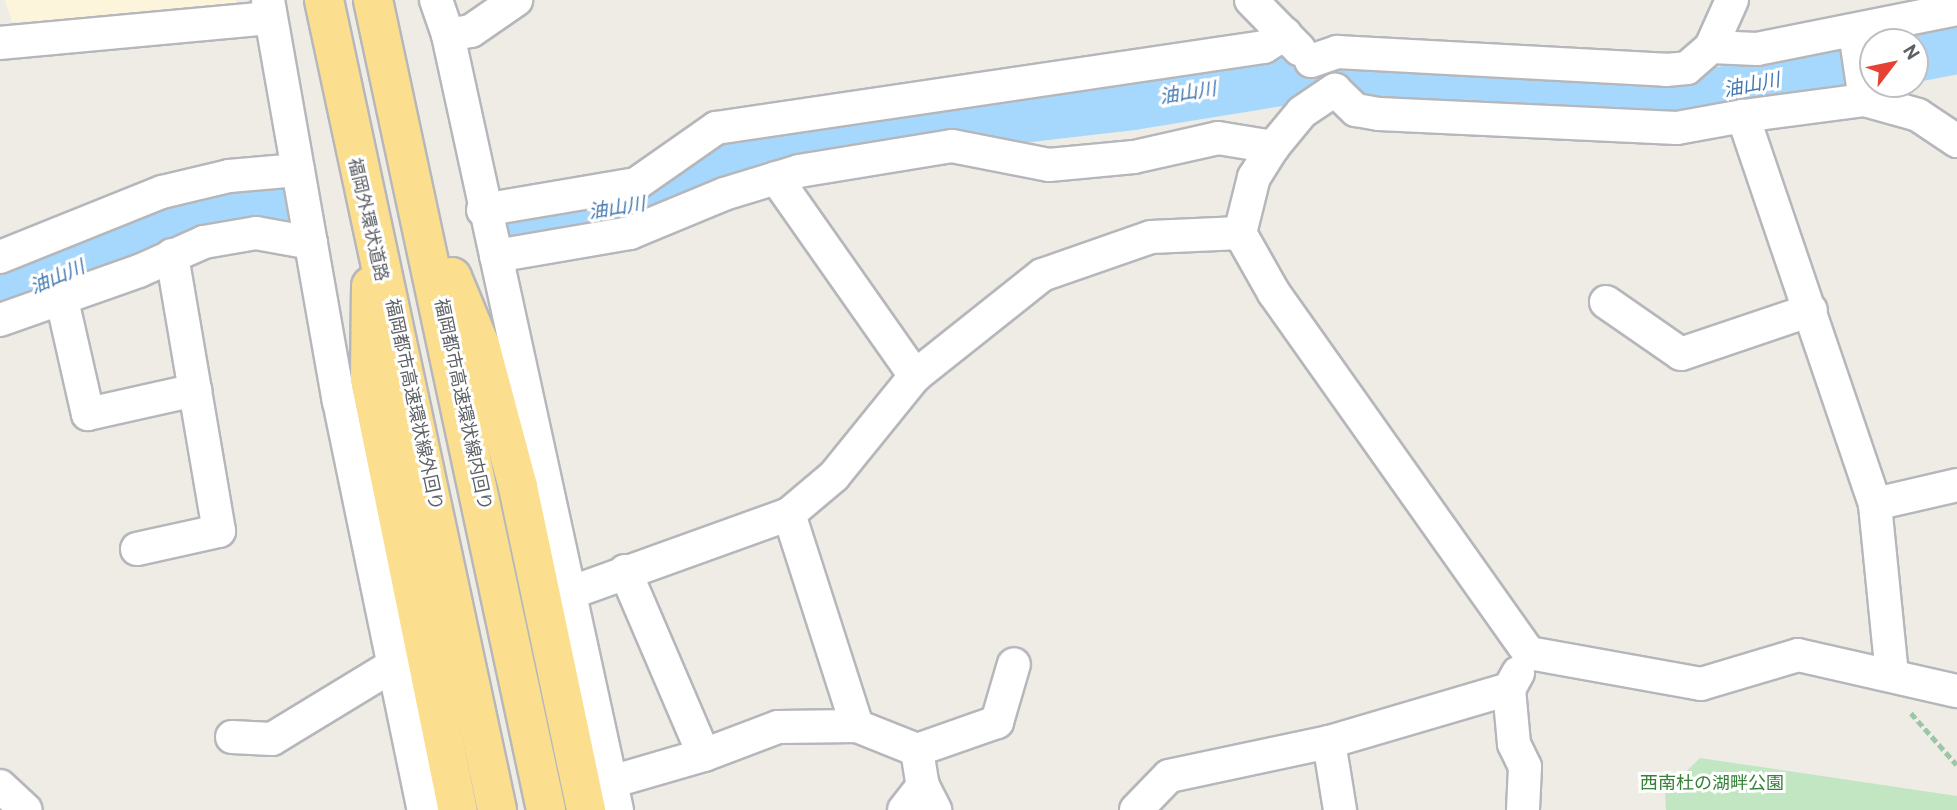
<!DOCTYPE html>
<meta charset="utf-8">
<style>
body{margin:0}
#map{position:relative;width:1957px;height:810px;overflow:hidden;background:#eeece4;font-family:Overpass,"Noto Sans JP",sans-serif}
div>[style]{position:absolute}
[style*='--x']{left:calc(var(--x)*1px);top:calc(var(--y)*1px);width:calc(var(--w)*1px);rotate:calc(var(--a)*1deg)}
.commercial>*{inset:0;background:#fdf5db}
.green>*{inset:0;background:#c1e6c1}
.river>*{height:52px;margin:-26px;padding:0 26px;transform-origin:26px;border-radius:26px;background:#a6d7fd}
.path>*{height:4.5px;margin-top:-2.25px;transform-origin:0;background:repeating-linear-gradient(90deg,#9bc6a7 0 7px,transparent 0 10.5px)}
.roads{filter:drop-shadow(2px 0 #b5b7bb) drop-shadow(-2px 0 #b5b7bb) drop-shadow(0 2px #b5b7bb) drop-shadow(0 -2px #b5b7bb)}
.street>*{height:32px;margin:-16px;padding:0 16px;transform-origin:16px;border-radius:16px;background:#fff}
.highway>*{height:38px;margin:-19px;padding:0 19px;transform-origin:19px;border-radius:19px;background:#fbdf8f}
span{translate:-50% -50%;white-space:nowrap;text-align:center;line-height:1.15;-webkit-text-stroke:6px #fff;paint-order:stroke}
.street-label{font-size:18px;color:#5c6065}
.park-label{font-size:18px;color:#368239}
.water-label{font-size:19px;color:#4278af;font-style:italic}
.north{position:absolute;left:1859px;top:28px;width:70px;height:70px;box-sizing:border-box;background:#fff;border:2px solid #bebfc1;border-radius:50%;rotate:58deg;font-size:19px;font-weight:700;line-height:28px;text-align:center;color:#5c6065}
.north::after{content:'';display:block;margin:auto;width:24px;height:32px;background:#e64133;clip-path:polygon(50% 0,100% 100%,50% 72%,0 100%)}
</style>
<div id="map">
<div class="commercial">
<div style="clip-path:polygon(5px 0,236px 0,238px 16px,12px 22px)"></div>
</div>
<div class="green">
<div style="clip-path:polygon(1700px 758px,1957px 796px,1957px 810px,1666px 810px,1665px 792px)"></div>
</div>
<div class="river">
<div style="--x:1915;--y:56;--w:43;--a:-10.8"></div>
<div style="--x:517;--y:225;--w:141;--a:-8.6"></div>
<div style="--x:656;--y:204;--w:92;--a:-30.7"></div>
<div style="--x:735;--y:157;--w:72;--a:-12.1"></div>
<div style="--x:805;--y:142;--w:329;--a:-6.6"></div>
<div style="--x:1132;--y:104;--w:151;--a:-9.2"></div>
<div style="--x:1281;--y:80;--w:418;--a:2.3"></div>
<div style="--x:1699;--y:97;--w:177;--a:-10.7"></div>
<div style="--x:0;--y:303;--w:252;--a:-22.6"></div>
<div style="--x:233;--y:206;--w:40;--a:5.7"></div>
</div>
<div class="path">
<div style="--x:1911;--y:713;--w:69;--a:48.5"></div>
</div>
<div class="roads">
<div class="street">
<div style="--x:268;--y:0;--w:407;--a:80"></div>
<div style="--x:339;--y:401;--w:418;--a:78.3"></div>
<div style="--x:436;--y:0;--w:37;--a:71"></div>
<div style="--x:448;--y:35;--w:793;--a:77.7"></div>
<div style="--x:1251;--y:0;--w:69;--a:45.6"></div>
<div style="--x:1732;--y:0;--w:51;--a:114.1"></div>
<div style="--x:1711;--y:47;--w:46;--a:2.5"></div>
<div style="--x:1757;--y:49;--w:204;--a:-11.3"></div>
<div style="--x:1855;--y:32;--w:69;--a:81.6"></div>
<div style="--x:448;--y:35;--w:23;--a:-10"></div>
<div style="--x:471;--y:31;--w:55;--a:-34.6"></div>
<div style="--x:0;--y:43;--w:271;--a:-5.3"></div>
<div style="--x:1311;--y:61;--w:28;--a:-19"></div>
<div style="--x:1337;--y:52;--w:329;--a:3.1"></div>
<div style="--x:1666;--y:70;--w:21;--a:-5"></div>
<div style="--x:1687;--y:68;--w:32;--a:-41"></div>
<div style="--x:1273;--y:147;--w:36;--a:122"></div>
<div style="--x:1254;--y:177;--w:58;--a:104"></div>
<div style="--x:1240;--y:233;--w:69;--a:60.5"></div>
<div style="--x:1274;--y:293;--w:441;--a:54.7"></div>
<div style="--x:1529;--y:653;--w:175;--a:10.2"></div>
<div style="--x:1701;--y:684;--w:101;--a:-16.6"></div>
<div style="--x:1798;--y:655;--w:163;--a:12.8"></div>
<div style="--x:776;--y:178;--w:242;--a:54.9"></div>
<div style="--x:483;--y:210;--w:155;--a:-9.6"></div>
<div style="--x:636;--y:184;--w:98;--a:-35"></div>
<div style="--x:716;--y:128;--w:554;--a:-8.41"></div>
<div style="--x:1264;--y:47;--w:25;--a:-32"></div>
<div style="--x:496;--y:256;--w:136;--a:-9.7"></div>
<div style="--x:630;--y:233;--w:102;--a:-22.5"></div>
<div style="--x:724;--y:194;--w:78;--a:-17"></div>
<div style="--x:799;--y:171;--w:155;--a:-9.3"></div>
<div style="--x:952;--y:146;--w:99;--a:11.1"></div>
<div style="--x:1049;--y:165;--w:85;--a:-5.4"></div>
<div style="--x:1134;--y:157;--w:86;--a:-12.7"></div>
<div style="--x:1218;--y:138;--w:56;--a:9.3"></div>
<div style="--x:1273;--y:147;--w:45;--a:-50.4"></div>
<div style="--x:1302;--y:112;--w:40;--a:-34"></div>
<div style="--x:1335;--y:90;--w:29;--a:44"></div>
<div style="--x:1356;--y:110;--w:23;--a:10"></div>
<div style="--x:1379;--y:114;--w:298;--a:2.7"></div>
<div style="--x:1677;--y:128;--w:67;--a:-10.3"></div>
<div style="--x:0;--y:257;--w:175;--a:-21.9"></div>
<div style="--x:162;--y:192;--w:69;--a:-13.4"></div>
<div style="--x:229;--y:176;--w:69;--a:-5"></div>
<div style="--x:62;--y:300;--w:117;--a:77.2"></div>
<div style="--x:88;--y:414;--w:110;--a:-12.6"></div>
<div style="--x:1606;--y:302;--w:91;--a:34.7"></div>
<div style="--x:1681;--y:354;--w:137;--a:-18.7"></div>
<div style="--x:0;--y:320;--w:147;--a:-19.4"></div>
<div style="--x:139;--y:271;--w:71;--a:-24"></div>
<div style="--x:204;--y:242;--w:53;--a:-9.8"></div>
<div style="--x:256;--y:233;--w:56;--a:10.3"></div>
<div style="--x:1875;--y:504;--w:84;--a:-13"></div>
<div style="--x:789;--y:514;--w:223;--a:72.2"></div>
<div style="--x:137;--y:549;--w:84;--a:-12.4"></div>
<div style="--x:219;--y:531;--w:280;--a:-99.7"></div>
<div style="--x:625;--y:571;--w:200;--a:66.8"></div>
<div style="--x:570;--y:593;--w:233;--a:-19.8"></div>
<div style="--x:789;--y:514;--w:59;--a:-40.2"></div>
<div style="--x:834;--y:476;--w:129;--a:-51"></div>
<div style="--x:915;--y:376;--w:162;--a:-38.5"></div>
<div style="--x:1042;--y:275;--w:115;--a:-19.2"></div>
<div style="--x:1151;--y:237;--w:89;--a:-2.6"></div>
<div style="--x:1518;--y:673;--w:18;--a:119"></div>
<div style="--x:1509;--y:689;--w:55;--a:84.8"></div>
<div style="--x:1514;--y:744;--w:25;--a:64"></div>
<div style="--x:1525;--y:767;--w:43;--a:92.7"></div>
<div style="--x:1892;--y:675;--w:172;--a:-95.7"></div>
<div style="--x:1875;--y:504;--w:410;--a:-108.8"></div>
<div style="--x:1743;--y:116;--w:123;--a:-7.5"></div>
<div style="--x:1865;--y:100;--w:55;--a:15.8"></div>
<div style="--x:1918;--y:115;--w:47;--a:33.7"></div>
<div style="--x:232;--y:737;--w:40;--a:2.9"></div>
<div style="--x:272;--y:739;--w:140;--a:-31.3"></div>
<div style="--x:1329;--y:742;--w:69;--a:80.8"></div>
<div style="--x:917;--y:750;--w:36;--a:81"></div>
<div style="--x:923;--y:786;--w:27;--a:63"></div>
<div style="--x:611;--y:782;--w:97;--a:-16.2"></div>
<div style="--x:704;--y:755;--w:79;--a:-20.7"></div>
<div style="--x:778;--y:727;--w:79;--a:-0.7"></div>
<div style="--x:857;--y:726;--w:65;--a:21.8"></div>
<div style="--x:917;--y:750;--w:85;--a:-19.3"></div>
<div style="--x:997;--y:722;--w:60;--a:-73.7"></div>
<div style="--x:0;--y:786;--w:35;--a:43"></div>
<div style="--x:904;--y:810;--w:31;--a:-52"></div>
<div style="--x:1136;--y:810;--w:47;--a:-45.9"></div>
<div style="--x:1169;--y:776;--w:164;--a:-12"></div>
<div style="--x:1329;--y:742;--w:188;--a:-16.4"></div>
</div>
<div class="highway">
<div style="--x:324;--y:0;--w:828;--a:77.94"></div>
<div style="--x:373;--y:0;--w:828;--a:77.94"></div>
<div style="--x:452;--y:277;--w:74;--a:67.6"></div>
<div style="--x:480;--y:345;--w:147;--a:75"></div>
<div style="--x:518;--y:487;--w:330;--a:78.1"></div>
<div style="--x:371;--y:286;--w:93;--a:90.6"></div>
<div style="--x:370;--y:379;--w:440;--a:78.5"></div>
</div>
</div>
<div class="street-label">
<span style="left:366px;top:220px;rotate:77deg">福岡外環状道路</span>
<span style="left:412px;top:405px;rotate:78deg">福岡都市高速環状線外回り</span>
<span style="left:461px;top:405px;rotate:78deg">福岡都市高速環状線内回り</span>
</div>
<div class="park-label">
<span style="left:1712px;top:785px">西南杜の湖畔公園</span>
</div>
<div class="water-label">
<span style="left:1752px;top:87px;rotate:-11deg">油山川</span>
<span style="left:1188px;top:95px;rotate:-9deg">油山川</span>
<span style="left:617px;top:210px;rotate:-9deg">油山川</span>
<span style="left:58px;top:279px;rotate:-23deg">油山川</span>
</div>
<div class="north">N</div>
</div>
